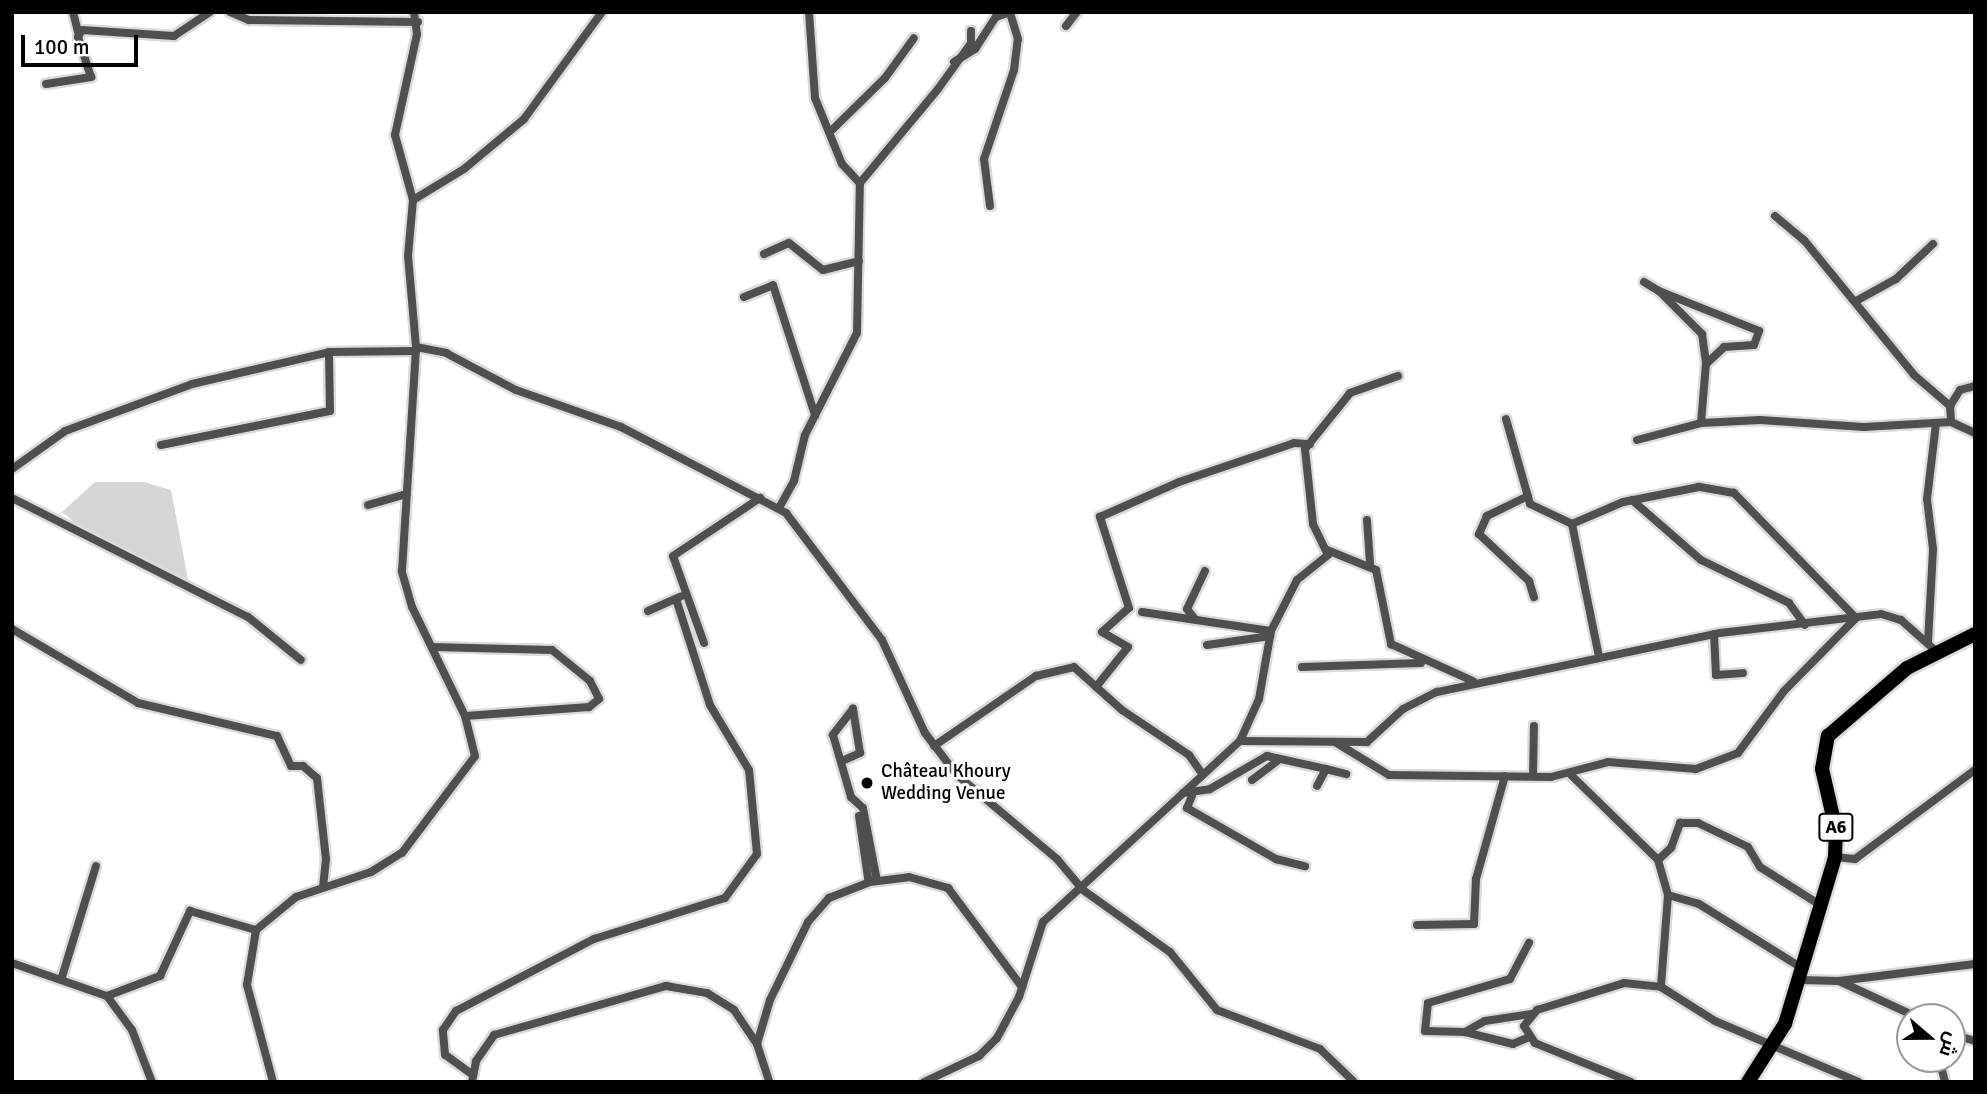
<!DOCTYPE html>
<meta charset="utf-8">
<style>
body{margin:0}
#map{position:relative;width:1987px;height:1094px;overflow:hidden;background:#fff;font-family:Signika,Cairo,sans-serif}
div>[style]{position:absolute}
[style*='--x']{left:calc(var(--x)*1px);top:calc(var(--y)*1px);width:calc(var(--w)*1px);rotate:calc(var(--a)*1deg)}
.green>*{inset:0;background:#d6d6d6}
.roads{filter:drop-shadow(2px 0 #dbdbdb) drop-shadow(-2px 0 #dbdbdb) drop-shadow(0 2px #dbdbdb) drop-shadow(0 -2px #dbdbdb)}
.minor>*{height:8px;margin:-4px;padding:0 4px;transform-origin:4px;border-radius:4px;background:#4f4f4f}
.trunk>*{height:14px;margin:-7px;padding:0 7px;transform-origin:7px;border-radius:7px;background:#000}
.dots>*{width:19px;height:19px;translate:-50% -50%;box-sizing:border-box;border:4px solid #fff;border-radius:50%}
span{translate:-50% -50%;white-space:nowrap;text-align:center;line-height:1.15;-webkit-text-stroke:6px #fff;paint-order:stroke}
.shield-label span{padding:2px 5px;background:#fff;border:2px solid;border-radius:5px;-webkit-text-stroke-width:0}
.shield-label{font-size:18px;color:#000;font-weight:700}
.poi-label{font-size:19px;color:#000}
.left{translate:0 -50%;text-align:left}
.frame{position:absolute;inset:0;border:14px solid #000;pointer-events:none}
.north{position:absolute;left:1896px;top:1003px;width:70px;height:70px;box-sizing:border-box;background:#fff;border:2px solid #999;border-radius:50%;rotate:110deg;font-size:19px;font-weight:700;line-height:28px;text-align:center;color:#000}
.north::after{content:'';display:block;margin:auto;width:24px;height:32px;background:#000;clip-path:polygon(50% 0,100% 100%,50% 72%,0 100%)}
.scale{position:absolute;left:21px;top:35px;width:117px;height:32px;box-sizing:border-box;border:4px solid #000;border-top:0;padding-left:9px;font-size:21px;line-height:24px;white-space:nowrap;color:#000;-webkit-text-stroke:5px #fff;paint-order:stroke}
</style>
<div id="map">
<div class="green">
<div style="clip-path:polygon(95px 482px,144px 482px,171px 490px,189px 584px,98px 542px,62px 512px)"></div>
</div>
<div class="roads">
<div class="minor">
<div style="--x:73;--y:12;--w:21;--a:76"></div>
<div style="--x:230;--y:12;--w:21;--a:23"></div>
<div style="--x:249;--y:20;--w:169;--a:0.7"></div>
<div style="--x:809;--y:12;--w:86;--a:86"></div>
<div style="--x:815;--y:98;--w:71;--a:67.8"></div>
<div style="--x:842;--y:164;--w:26;--a:47"></div>
<div style="--x:1066;--y:26;--w:18;--a:-52"></div>
<div style="--x:954;--y:62;--w:25;--a:-32"></div>
<div style="--x:975;--y:49;--w:38;--a:-57"></div>
<div style="--x:996;--y:17;--w:15;--a:-20"></div>
<div style="--x:46;--y:84;--w:46;--a:-8.8"></div>
<div style="--x:91;--y:77;--w:42;--a:-108"></div>
<div style="--x:78;--y:37;--w:8;--a:-60"></div>
<div style="--x:82;--y:30;--w:92;--a:3.7"></div>
<div style="--x:174;--y:36;--w:43;--a:-33.7"></div>
<div style="--x:832;--y:130;--w:74;--a:-44.5"></div>
<div style="--x:885;--y:78;--w:49;--a:-54.1"></div>
<div style="--x:413;--y:200;--w:60;--a:-31.3"></div>
<div style="--x:464;--y:169;--w:78;--a:-39.8"></div>
<div style="--x:524;--y:119;--w:132;--a:-53.9"></div>
<div style="--x:990;--y:206;--w:47;--a:-97.3"></div>
<div style="--x:984;--y:159;--w:94;--a:-71.4"></div>
<div style="--x:1014;--y:70;--w:31;--a:-83"></div>
<div style="--x:1018;--y:39;--w:28;--a:-107"></div>
<div style="--x:1775;--y:216;--w:38;--a:40"></div>
<div style="--x:1804;--y:240;--w:174;--a:50.8"></div>
<div style="--x:1914;--y:375;--w:48;--a:40.7"></div>
<div style="--x:1950;--y:406;--w:16;--a:86"></div>
<div style="--x:764;--y:254;--w:27;--a:-24"></div>
<div style="--x:789;--y:243;--w:43;--a:38.5"></div>
<div style="--x:823;--y:270;--w:37;--a:-14"></div>
<div style="--x:1644;--y:282;--w:17;--a:31"></div>
<div style="--x:744;--y:297;--w:31;--a:-22"></div>
<div style="--x:773;--y:285;--w:137;--a:72.1"></div>
<div style="--x:1856;--y:301;--w:46;--a:-28.8"></div>
<div style="--x:1896;--y:279;--w:51;--a:-43.4"></div>
<div style="--x:416;--y:347;--w:31;--a:11"></div>
<div style="--x:446;--y:353;--w:79;--a:27.9"></div>
<div style="--x:516;--y:390;--w:111;--a:19.4"></div>
<div style="--x:621;--y:427;--w:186;--a:27.5"></div>
<div style="--x:786;--y:513;--w:159;--a:52.9"></div>
<div style="--x:882;--y:640;--w:102;--a:65.2"></div>
<div style="--x:925;--y:733;--w:53;--a:52.7"></div>
<div style="--x:957;--y:775;--w:131;--a:40"></div>
<div style="--x:1057;--y:859;--w:40;--a:50"></div>
<div style="--x:1083;--y:890;--w:107;--a:35.5"></div>
<div style="--x:1170;--y:952;--w:75;--a:51"></div>
<div style="--x:1217;--y:1010;--w:110;--a:20.7"></div>
<div style="--x:1320;--y:1049;--w:47;--a:44.1"></div>
<div style="--x:1950;--y:406;--w:19;--a:-58"></div>
<div style="--x:1960;--y:390;--w:16;--a:-15"></div>
<div style="--x:1506;--y:419;--w:88;--a:74.2"></div>
<div style="--x:1530;--y:504;--w:47;--a:25.5"></div>
<div style="--x:1701;--y:423;--w:59;--a:-85.2"></div>
<div style="--x:1706;--y:364;--w:25;--a:-43"></div>
<div style="--x:1724;--y:347;--w:30;--a:-4"></div>
<div style="--x:1754;--y:345;--w:15;--a:-70"></div>
<div style="--x:1759;--y:331;--w:108;--a:-158.2"></div>
<div style="--x:1659;--y:291;--w:61;--a:45"></div>
<div style="--x:1702;--y:334;--w:30;--a:82"></div>
<div style="--x:1637;--y:440;--w:66;--a:-14.9"></div>
<div style="--x:1701;--y:423;--w:59;--a:-2.9"></div>
<div style="--x:1760;--y:420;--w:104;--a:3.9"></div>
<div style="--x:1864;--y:427;--w:87;--a:-3.3"></div>
<div style="--x:1951;--y:422;--w:26;--a:25"></div>
<div style="--x:161;--y:445;--w:172;--a:-11.4"></div>
<div style="--x:330;--y:411;--w:59;--a:-91"></div>
<div style="--x:12;--y:469;--w:65;--a:-35.6"></div>
<div style="--x:65;--y:431;--w:135;--a:-20.3"></div>
<div style="--x:192;--y:384;--w:141;--a:-13.1"></div>
<div style="--x:329;--y:352;--w:87;--a:-0.7"></div>
<div style="--x:1528;--y:496;--w:46;--a:154"></div>
<div style="--x:1487;--y:516;--w:20;--a:114"></div>
<div style="--x:1479;--y:534;--w:69;--a:43.2"></div>
<div style="--x:1529;--y:581;--w:17;--a:73"></div>
<div style="--x:12;--y:498;--w:264;--a:26.8"></div>
<div style="--x:248;--y:617;--w:68;--a:39.1"></div>
<div style="--x:1632;--y:500;--w:91;--a:41"></div>
<div style="--x:1701;--y:560;--w:98;--a:26"></div>
<div style="--x:1789;--y:603;--w:27;--a:54"></div>
<div style="--x:368;--y:505;--w:40;--a:-16"></div>
<div style="--x:779;--y:508;--w:31;--a:-61"></div>
<div style="--x:794;--y:481;--w:47;--a:-76.6"></div>
<div style="--x:805;--y:435;--w:114;--a:-63"></div>
<div style="--x:857;--y:333;--w:150;--a:-88.9"></div>
<div style="--x:860;--y:183;--w:122;--a:-50.3"></div>
<div style="--x:938;--y:89;--w:57;--a:-54.3"></div>
<div style="--x:971;--y:43;--w:12;--a:-90"></div>
<div style="--x:1367;--y:520;--w:43;--a:86"></div>
<div style="--x:1327;--y:550;--w:53;--a:22.2"></div>
<div style="--x:1376;--y:570;--w:76;--a:78.5"></div>
<div style="--x:1391;--y:644;--w:90;--a:24.3"></div>
<div style="--x:648;--y:611;--w:36;--a:-24"></div>
<div style="--x:1142;--y:612;--w:130;--a:8.4"></div>
<div style="--x:1194;--y:618;--w:11;--a:-128"></div>
<div style="--x:1187;--y:609;--w:42;--a:-64.7"></div>
<div style="--x:12;--y:629;--w:146;--a:30.4"></div>
<div style="--x:138;--y:703;--w:143;--a:13.4"></div>
<div style="--x:277;--y:736;--w:33;--a:65"></div>
<div style="--x:291;--y:766;--w:12;--a:0"></div>
<div style="--x:303;--y:766;--w:18;--a:41"></div>
<div style="--x:317;--y:778;--w:81;--a:83.7"></div>
<div style="--x:326;--y:859;--w:27;--a:96"></div>
<div style="--x:1714;--y:634;--w:41;--a:87.2"></div>
<div style="--x:1716;--y:675;--w:27;--a:-4"></div>
<div style="--x:1928;--y:642;--w:93;--a:-86.9"></div>
<div style="--x:1933;--y:549;--w:50;--a:-96.8"></div>
<div style="--x:1927;--y:499;--w:76;--a:-83.2"></div>
<div style="--x:704;--y:643;--w:92;--a:-109.6"></div>
<div style="--x:673;--y:556;--w:105;--a:-33.7"></div>
<div style="--x:1207;--y:645;--w:64;--a:-8.1"></div>
<div style="--x:432;--y:647;--w:120;--a:1.4"></div>
<div style="--x:552;--y:650;--w:49;--a:39.2"></div>
<div style="--x:590;--y:681;--w:20;--a:63"></div>
<div style="--x:599;--y:699;--w:13;--a:141"></div>
<div style="--x:589;--y:707;--w:124;--a:175.8"></div>
<div style="--x:1302;--y:667;--w:119;--a:-1.9"></div>
<div style="--x:1096;--y:687;--w:51;--a:-51.3"></div>
<div style="--x:1128;--y:647;--w:30;--a:-150"></div>
<div style="--x:1102;--y:632;--w:36;--a:-42"></div>
<div style="--x:1129;--y:608;--w:96;--a:-107.7"></div>
<div style="--x:1100;--y:517;--w:86;--a:-23.9"></div>
<div style="--x:1179;--y:482;--w:121;--a:-18.7"></div>
<div style="--x:1294;--y:443;--w:16;--a:4"></div>
<div style="--x:1240;--y:741;--w:46;--a:-65.7"></div>
<div style="--x:1259;--y:699;--w:69;--a:-80"></div>
<div style="--x:1271;--y:631;--w:57;--a:-63"></div>
<div style="--x:1297;--y:580;--w:40;--a:-39"></div>
<div style="--x:1328;--y:555;--w:34;--a:-116"></div>
<div style="--x:1313;--y:524;--w:75;--a:-96.1"></div>
<div style="--x:1305;--y:449;--w:72;--a:-51.2"></div>
<div style="--x:1350;--y:393;--w:51;--a:-19.5"></div>
<div style="--x:1335;--y:742;--w:63;--a:31.4"></div>
<div style="--x:1389;--y:775;--w:162;--a:0.7"></div>
<div style="--x:1551;--y:777;--w:59;--a:-14.7"></div>
<div style="--x:1608;--y:762;--w:88;--a:4.5"></div>
<div style="--x:1696;--y:769;--w:45;--a:-20.9"></div>
<div style="--x:1738;--y:753;--w:77;--a:-53.4"></div>
<div style="--x:1784;--y:691;--w:103;--a:-45.4"></div>
<div style="--x:1856;--y:618;--w:175;--a:-134.3"></div>
<div style="--x:1734;--y:493;--w:36;--a:-170"></div>
<div style="--x:1699;--y:487;--w:77;--a:168.8"></div>
<div style="--x:1623;--y:502;--w:56;--a:156.7"></div>
<div style="--x:1572;--y:524;--w:136;--a:78.5"></div>
<div style="--x:934;--y:746;--w:124;--a:-34.5"></div>
<div style="--x:1036;--y:676;--w:39;--a:-13"></div>
<div style="--x:1074;--y:667;--w:64;--a:41.9"></div>
<div style="--x:1122;--y:710;--w:81;--a:33.9"></div>
<div style="--x:1189;--y:755;--w:24;--a:55"></div>
<div style="--x:842;--y:761;--w:20;--a:-24"></div>
<div style="--x:860;--y:753;--w:45;--a:-99"></div>
<div style="--x:853;--y:709;--w:33;--a:128"></div>
<div style="--x:833;--y:735;--w:65;--a:73.8"></div>
<div style="--x:851;--y:797;--w:16;--a:43"></div>
<div style="--x:863;--y:808;--w:74;--a:79.1"></div>
<div style="--x:1326;--y:769;--w:21;--a:14"></div>
<div style="--x:1571;--y:775;--w:122;--a:44.3"></div>
<div style="--x:1658;--y:860;--w:36;--a:74"></div>
<div style="--x:1668;--y:895;--w:92;--a:94.4"></div>
<div style="--x:1661;--y:987;--w:64;--a:32.2"></div>
<div style="--x:1715;--y:1021;--w:156;--a:23"></div>
<div style="--x:1533;--y:776;--w:50;--a:-88.9"></div>
<div style="--x:1252;--y:780;--w:31;--a:-37"></div>
<div style="--x:1183;--y:793;--w:27;--a:-8"></div>
<div style="--x:1210;--y:789;--w:66;--a:-30.1"></div>
<div style="--x:1267;--y:756;--w:60;--a:12.4"></div>
<div style="--x:1326;--y:769;--w:19;--a:118"></div>
<div style="--x:1192;--y:796;--w:13;--a:113"></div>
<div style="--x:1187;--y:808;--w:103;--a:29.8"></div>
<div style="--x:1276;--y:859;--w:30;--a:14"></div>
<div style="--x:859;--y:816;--w:63;--a:81.7"></div>
<div style="--x:1835;--y:857;--w:20;--a:6"></div>
<div style="--x:1855;--y:859;--w:149;--a:-36.6"></div>
<div style="--x:1658;--y:860;--w:18;--a:-43"></div>
<div style="--x:1671;--y:848;--w:27;--a:-70"></div>
<div style="--x:1680;--y:823;--w:18;--a:0"></div>
<div style="--x:1698;--y:823;--w:55;--a:25.6"></div>
<div style="--x:1748;--y:847;--w:23;--a:59"></div>
<div style="--x:1760;--y:867;--w:71;--a:32.3"></div>
<div style="--x:1668;--y:895;--w:32;--a:16"></div>
<div style="--x:1699;--y:904;--w:121;--a:31.9"></div>
<div style="--x:1417;--y:925;--w:57;--a:-1"></div>
<div style="--x:1474;--y:924;--w:45;--a:-87.5"></div>
<div style="--x:1476;--y:879;--w:107;--a:-74.3"></div>
<div style="--x:12;--y:963;--w:101;--a:19.2"></div>
<div style="--x:107;--y:996;--w:42;--a:53.7"></div>
<div style="--x:132;--y:1030;--w:56;--a:69"></div>
<div style="--x:62;--y:977;--w:116;--a:-73"></div>
<div style="--x:1799;--y:980;--w:40;--a:1.4"></div>
<div style="--x:1839;--y:981;--w:86;--a:24.8"></div>
<div style="--x:1839;--y:981;--w:137;--a:-7.1"></div>
<div style="--x:107;--y:996;--w:57;--a:-20.7"></div>
<div style="--x:160;--y:976;--w:72;--a:-65.2"></div>
<div style="--x:190;--y:911;--w:69;--a:16.1"></div>
<div style="--x:1465;--y:1032;--w:40;--a:-178.6"></div>
<div style="--x:1425;--y:1031;--w:28;--a:-84"></div>
<div style="--x:1428;--y:1003;--w:85;--a:-16.3"></div>
<div style="--x:1510;--y:979;--w:41;--a:-62.2"></div>
<div style="--x:1952;--y:1034;--w:24;--a:17"></div>
<div style="--x:1527;--y:1038;--w:15;--a:157"></div>
<div style="--x:1513;--y:1044;--w:49;--a:-166"></div>
<div style="--x:1465;--y:1032;--w:23;--a:-29"></div>
<div style="--x:1485;--y:1021;--w:47;--a:-8.7"></div>
<div style="--x:757;--y:1044;--w:46;--a:-73.5"></div>
<div style="--x:770;--y:1000;--w:87;--a:-64"></div>
<div style="--x:808;--y:922;--w:32;--a:-49"></div>
<div style="--x:829;--y:898;--w:44;--a:-21.3"></div>
<div style="--x:870;--y:882;--w:39;--a:-7"></div>
<div style="--x:909;--y:877;--w:41;--a:15.8"></div>
<div style="--x:948;--y:888;--w:124;--a:53.2"></div>
<div style="--x:1939;--y:1059;--w:24;--a:75"></div>
<div style="--x:473;--y:1075;--w:34;--a:-144"></div>
<div style="--x:445;--y:1055;--w:25;--a:-95"></div>
<div style="--x:443;--y:1030;--w:23;--a:-56"></div>
<div style="--x:456;--y:1011;--w:156;--a:-27.6"></div>
<div style="--x:594;--y:939;--w:137;--a:-17.4"></div>
<div style="--x:725;--y:898;--w:54;--a:-54"></div>
<div style="--x:757;--y:854;--w:84;--a:-95.4"></div>
<div style="--x:749;--y:770;--w:76;--a:-121"></div>
<div style="--x:710;--y:705;--w:111;--a:-107.8"></div>
<div style="--x:273;--y:1082;--w:100;--a:-105"></div>
<div style="--x:247;--y:985;--w:56;--a:-80.7"></div>
<div style="--x:256;--y:930;--w:52;--a:-39.5"></div>
<div style="--x:296;--y:897;--w:79;--a:-18.4"></div>
<div style="--x:371;--y:872;--w:36;--a:-32"></div>
<div style="--x:402;--y:853;--w:121;--a:-53"></div>
<div style="--x:475;--y:756;--w:41;--a:-104"></div>
<div style="--x:465;--y:716;--w:121;--a:-115.9"></div>
<div style="--x:412;--y:607;--w:37;--a:-106"></div>
<div style="--x:402;--y:571;--w:224;--a:-86.4"></div>
<div style="--x:416;--y:347;--w:91;--a:-95"></div>
<div style="--x:408;--y:256;--w:56;--a:-84.9"></div>
<div style="--x:413;--y:200;--w:67;--a:-105.5"></div>
<div style="--x:395;--y:135;--w:103;--a:-77.7"></div>
<div style="--x:417;--y:34;--w:22;--a:-98"></div>
<div style="--x:472;--y:1082;--w:21;--a:-79"></div>
<div style="--x:476;--y:1061;--w:32;--a:-55"></div>
<div style="--x:494;--y:1035;--w:179;--a:-15.9"></div>
<div style="--x:666;--y:986;--w:42;--a:9.7"></div>
<div style="--x:707;--y:993;--w:32;--a:32"></div>
<div style="--x:734;--y:1010;--w:41;--a:55.9"></div>
<div style="--x:757;--y:1044;--w:40;--a:72"></div>
<div style="--x:924;--y:1082;--w:61;--a:-25.3"></div>
<div style="--x:979;--y:1056;--w:25;--a:-45"></div>
<div style="--x:997;--y:1038;--w:47;--a:-61.8"></div>
<div style="--x:1019;--y:997;--w:79;--a:-72.3"></div>
<div style="--x:1043;--y:922;--w:268;--a:-42.6"></div>
<div style="--x:1240;--y:741;--w:127;--a:0.5"></div>
<div style="--x:1367;--y:742;--w:49;--a:-42.5"></div>
<div style="--x:1403;--y:709;--w:38;--a:-27"></div>
<div style="--x:1437;--y:692;--w:289;--a:-11.8"></div>
<div style="--x:1720;--y:633;--w:162;--a:-6.7"></div>
<div style="--x:1881;--y:614;--w:21;--a:17"></div>
<div style="--x:1901;--y:620;--w:47;--a:41.5"></div>
<div style="--x:1631;--y:1082;--w:104;--a:-157.9"></div>
<div style="--x:1535;--y:1043;--w:20;--a:-123"></div>
<div style="--x:1524;--y:1026;--w:21;--a:-51"></div>
<div style="--x:1537;--y:1010;--w:91;--a:-17.2"></div>
<div style="--x:1624;--y:983;--w:37;--a:6"></div>
</div>
<div class="trunk">
<div style="--x:1748;--y:1082;--w:69;--a:-57.5"></div>
<div style="--x:1785;--y:1024;--w:174;--a:-73.3"></div>
<div style="--x:1835;--y:857;--w:27;--a:-88"></div>
<div style="--x:1836;--y:830;--w:63;--a:-102.9"></div>
<div style="--x:1822;--y:769;--w:34;--a:-80"></div>
<div style="--x:1828;--y:736;--w:104;--a:-40.7"></div>
<div style="--x:1907;--y:668;--w:76;--a:-26.6"></div>
</div>
</div>
<div class="dots">
<div style="left:867px;top:783px;background:#000"></div>
</div>
<div class="shield-label">
<span style="left:1836px;top:827px">A6</span>
</div>
<div class="poi-label">
<span class="left" style="left:881px;top:783px">Château Khoury<br>Wedding Venue</span>
</div>
<div class="frame"></div>
<div class="north">ش</div>
<div class="scale">100 m</div>
</div>
